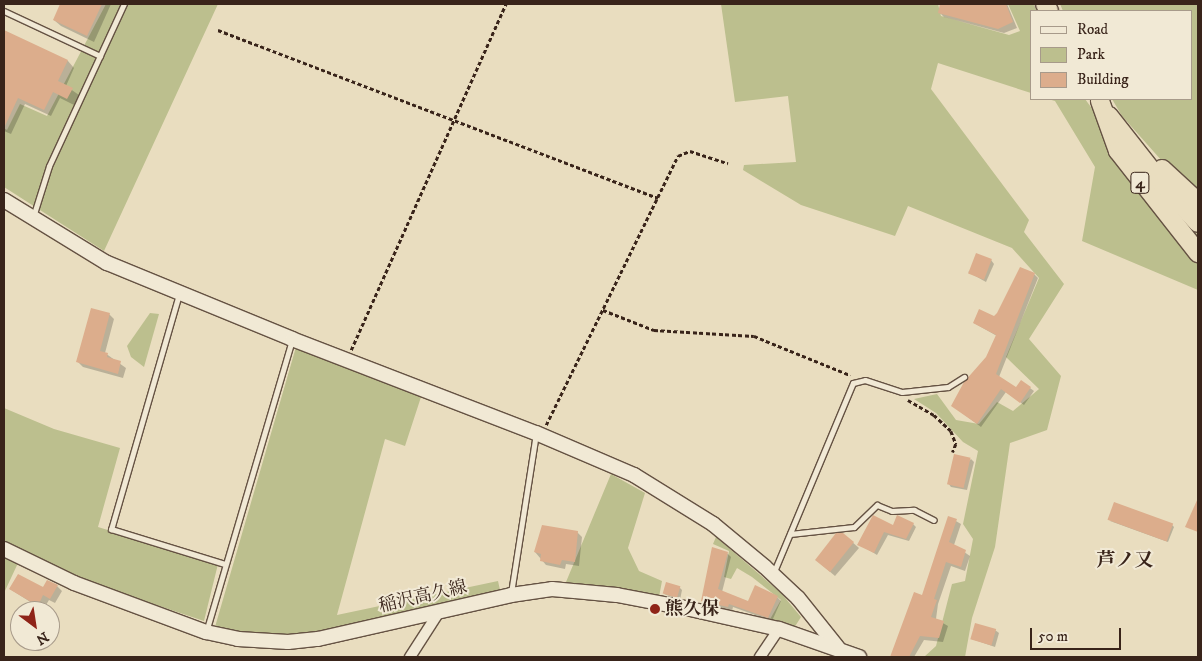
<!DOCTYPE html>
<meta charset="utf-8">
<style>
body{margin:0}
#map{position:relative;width:1202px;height:661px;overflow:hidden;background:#e9ddbf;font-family:"IM FELL DW Pica","Noto Serif JP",serif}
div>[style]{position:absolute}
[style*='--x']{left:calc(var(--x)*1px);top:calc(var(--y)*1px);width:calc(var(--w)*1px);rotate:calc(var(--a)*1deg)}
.green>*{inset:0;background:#bcbf8e}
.shadow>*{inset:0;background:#0003}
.building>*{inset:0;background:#dcad8c;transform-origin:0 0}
.path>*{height:2.5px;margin-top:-1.25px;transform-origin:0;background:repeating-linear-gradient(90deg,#39241a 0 4px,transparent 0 6.5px)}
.roads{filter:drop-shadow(1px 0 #655243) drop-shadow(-1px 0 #655243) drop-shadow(0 1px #655243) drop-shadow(0 -1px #655243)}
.lane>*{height:5px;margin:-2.5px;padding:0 2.5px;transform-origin:2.5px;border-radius:2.5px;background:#f1e9d5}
.street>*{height:10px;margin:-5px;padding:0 5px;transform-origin:5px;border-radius:5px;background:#f1e9d5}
.secondary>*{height:14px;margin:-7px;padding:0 7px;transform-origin:7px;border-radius:7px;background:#f1e9d5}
.highway>*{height:18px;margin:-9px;padding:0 9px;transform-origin:9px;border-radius:9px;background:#e9ddbf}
.dots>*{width:14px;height:14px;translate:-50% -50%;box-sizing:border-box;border:2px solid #f1e9d5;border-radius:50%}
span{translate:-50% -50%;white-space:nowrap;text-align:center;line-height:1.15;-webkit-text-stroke:4px #f1e9d5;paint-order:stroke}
.shield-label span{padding:1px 4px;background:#f1e9d5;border:1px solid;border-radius:4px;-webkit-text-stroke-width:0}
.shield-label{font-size:16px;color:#39241a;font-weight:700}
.street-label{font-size:18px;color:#39241a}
.poi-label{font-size:18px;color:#39241a;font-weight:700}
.left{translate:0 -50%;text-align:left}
.neighbourhood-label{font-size:19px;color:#39241a;font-weight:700}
.frame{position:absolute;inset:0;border:5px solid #39241a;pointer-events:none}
.legend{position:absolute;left:1030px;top:10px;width:162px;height:90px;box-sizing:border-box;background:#f1e9d5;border:1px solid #a79a8a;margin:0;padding:6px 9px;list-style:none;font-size:15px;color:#39241a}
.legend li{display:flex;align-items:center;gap:10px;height:25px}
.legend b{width:25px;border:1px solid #a79a8a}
.north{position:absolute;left:10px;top:601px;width:50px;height:50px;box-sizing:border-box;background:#f1e9d5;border:1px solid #a79a8a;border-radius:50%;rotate:149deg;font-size:14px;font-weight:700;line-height:20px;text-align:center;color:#39241a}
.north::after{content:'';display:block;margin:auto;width:18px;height:22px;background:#8f2418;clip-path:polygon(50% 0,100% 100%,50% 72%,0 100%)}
.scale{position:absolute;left:1030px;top:628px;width:91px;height:22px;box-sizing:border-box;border:2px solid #39241a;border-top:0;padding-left:6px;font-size:15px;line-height:18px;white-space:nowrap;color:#39241a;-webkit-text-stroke:4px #f1e9d5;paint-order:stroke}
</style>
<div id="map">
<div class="green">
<div style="clip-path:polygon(106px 4px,218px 4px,104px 251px,4px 187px,4px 128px,7px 130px,20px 104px,47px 116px)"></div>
<div style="clip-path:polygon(721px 4px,938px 4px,941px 16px,1009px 35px,1020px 31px,1008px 4px,1033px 4px,1037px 11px,1031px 11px,1031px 93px,938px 63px,931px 89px,1029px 220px,1024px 232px,1064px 284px,1029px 339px,1061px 376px,1047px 430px,1010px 443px,995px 547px,972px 618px,965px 657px,924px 657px,936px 646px,952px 584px,965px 581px,973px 539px,963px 524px,978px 451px,963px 442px,936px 413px,914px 399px,937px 394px,956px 420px,979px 424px,997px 402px,1013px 411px,1039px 389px,1006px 357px,1039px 278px,1012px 248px,908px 206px,895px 236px,801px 205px,743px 170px,744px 165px,796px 162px,788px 96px,735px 102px)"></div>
<div style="clip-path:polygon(1060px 4px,1198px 4px,1198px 195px,1162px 161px,1122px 116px,1112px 99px,1191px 99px,1191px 11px,1063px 11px)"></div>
<div style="clip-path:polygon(1048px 99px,1085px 99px,1144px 179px,1198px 235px,1198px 290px,1082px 241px,1095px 167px,1055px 101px)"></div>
<div style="clip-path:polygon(150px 313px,159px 314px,144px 367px,131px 357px,127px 346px)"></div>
<div style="clip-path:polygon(296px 347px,421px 397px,405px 446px,385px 439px,337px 615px,498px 581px,500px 590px,328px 630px,286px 636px,237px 633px,215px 627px)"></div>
<div style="clip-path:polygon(4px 408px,54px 429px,120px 448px,98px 527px,218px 564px,204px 621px,85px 581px,4px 543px)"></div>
<div style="clip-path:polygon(611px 474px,645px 493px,628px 548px,639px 571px,662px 581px,659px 597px,566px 582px)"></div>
<div style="clip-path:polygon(716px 537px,781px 593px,801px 617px,794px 628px,769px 621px,781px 600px,752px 577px,737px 568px,731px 579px,724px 577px,729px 551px,713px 544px)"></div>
<div style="clip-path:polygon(4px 557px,18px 563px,4px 593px)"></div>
</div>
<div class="shadow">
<div style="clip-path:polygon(62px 4px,111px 4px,94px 42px,61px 26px,54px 20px)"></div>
<div style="clip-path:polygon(941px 4px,987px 7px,1007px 4px,1017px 28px,1004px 33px,944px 17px,939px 12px)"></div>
<div style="clip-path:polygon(4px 32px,68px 61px,74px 68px,66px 86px,79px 95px,74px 105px,60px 98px,51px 116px,25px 104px,11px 134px,4px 131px)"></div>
<div style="clip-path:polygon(991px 260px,994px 264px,986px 282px,968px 272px)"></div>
<div style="clip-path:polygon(1034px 274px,1038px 278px,999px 377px,1016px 389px,1030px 388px,1034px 391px,1024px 405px,1006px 392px,981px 427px,953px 406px,987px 357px,997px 336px,974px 323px,994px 318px)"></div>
<div style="clip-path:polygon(109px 314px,114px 319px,105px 353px,126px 368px,123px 378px,83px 367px,78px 362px)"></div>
<div style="clip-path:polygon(971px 459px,974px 462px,967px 490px,951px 487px,948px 483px)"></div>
<div style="clip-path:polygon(949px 517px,961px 524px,954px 545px,970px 556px,965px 571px,951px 566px,938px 604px,936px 619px,948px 626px,943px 642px,924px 640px,914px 657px,891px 657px,915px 594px,923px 597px)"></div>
<div style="clip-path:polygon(1110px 521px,1172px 525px,1174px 527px,1168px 542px)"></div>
<div style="clip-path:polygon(913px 524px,916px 527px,909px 541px,888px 535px,877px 555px,859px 544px,893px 526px)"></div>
<div style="clip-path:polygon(577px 532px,582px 537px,579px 566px,566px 564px,565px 569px,546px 565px,535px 552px)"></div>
<div style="clip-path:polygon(843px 534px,859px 548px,835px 576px,816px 560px)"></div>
<div style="clip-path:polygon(727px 553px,731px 557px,722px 592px,749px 602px,777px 597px,781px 601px,772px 621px,733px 607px,732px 611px,707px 605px,703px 601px)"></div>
<div style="clip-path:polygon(57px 586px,62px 591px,55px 603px,49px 600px,43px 610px,10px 589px)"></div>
<div style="clip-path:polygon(679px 587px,682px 590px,680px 600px,664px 594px)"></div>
<div style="clip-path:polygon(995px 630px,999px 633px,995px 647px,972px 639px)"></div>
</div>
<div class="building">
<div style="clip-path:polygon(60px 4px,102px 4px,87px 36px,53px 20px)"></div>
<div style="clip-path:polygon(940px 4px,1006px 4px,1013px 22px,998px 29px,938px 13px)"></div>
<div style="clip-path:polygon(4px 30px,68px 60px,58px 81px,73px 88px,67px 99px,53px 92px,44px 110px,18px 98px,4px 128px)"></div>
<div style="left:976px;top:253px;width:17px;height:22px;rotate:21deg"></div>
<div style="clip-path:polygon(1020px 267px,1035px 273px,996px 374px,1016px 387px,1021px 380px,1031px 387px,1020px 403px,1001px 389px,977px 424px,951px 406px,964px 382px,986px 357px,996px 335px,973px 323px,979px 309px,994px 316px,997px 313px)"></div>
<div style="clip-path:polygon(91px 308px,110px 313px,100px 351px,108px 353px,107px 357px,121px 361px,118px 374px,76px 362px)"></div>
<div style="left:954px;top:454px;width:17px;height:31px;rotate:13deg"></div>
<div style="clip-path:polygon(1198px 498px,1198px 532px,1185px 527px)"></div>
<div style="left:1114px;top:502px;width:63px;height:19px;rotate:20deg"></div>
<div style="clip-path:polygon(873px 515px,893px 525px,897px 515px,914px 523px,906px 539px,884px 532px,874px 553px,857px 545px)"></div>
<div style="clip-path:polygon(948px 516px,957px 519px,949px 542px,966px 550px,961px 567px,946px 562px,934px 599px,937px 600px,931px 617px,944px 621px,939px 638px,920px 636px,909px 657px,890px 657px,914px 592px,922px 595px)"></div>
<div style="clip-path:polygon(542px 525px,578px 531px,575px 562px,562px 560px,560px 565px,540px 561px,541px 554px,534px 552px)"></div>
<div style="clip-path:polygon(836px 533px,843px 533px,854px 542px,830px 572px,815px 560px)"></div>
<div style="clip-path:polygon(712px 547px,728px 552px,718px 589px,748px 601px,755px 585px,778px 596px,768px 618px,729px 604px,728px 607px,701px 601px)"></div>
<div style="clip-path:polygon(18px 574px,43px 587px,47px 580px,58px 585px,50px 599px,43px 595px,38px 606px,9px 589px)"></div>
<div style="left:666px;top:582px;width:15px;height:12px;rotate:16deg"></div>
<div style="left:975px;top:623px;width:22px;height:17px;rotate:16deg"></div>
</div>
<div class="path">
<div style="--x:218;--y:30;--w:471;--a:20.9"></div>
<div style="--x:603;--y:310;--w:55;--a:21.4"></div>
<div style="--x:654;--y:330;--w:100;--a:3.4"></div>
<div style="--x:754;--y:336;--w:104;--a:22.1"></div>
<div style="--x:351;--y:350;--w:379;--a:-65.9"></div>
<div style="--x:908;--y:400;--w:30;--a:30"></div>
<div style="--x:934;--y:415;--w:23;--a:43"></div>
<div style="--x:951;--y:431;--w:14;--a:69"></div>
<div style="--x:956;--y:444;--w:9;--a:111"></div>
<div style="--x:546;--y:425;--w:300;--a:-63.9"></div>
<div style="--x:678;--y:156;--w:13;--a:-23"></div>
<div style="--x:690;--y:151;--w:40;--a:18"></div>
</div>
<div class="roads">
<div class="lane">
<div style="--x:4;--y:11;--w:106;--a:25.1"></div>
<div style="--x:33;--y:217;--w:53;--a:-72.6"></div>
<div style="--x:49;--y:166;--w:179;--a:-65.2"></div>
<div style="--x:179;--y:294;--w:245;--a:106.1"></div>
<div style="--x:111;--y:529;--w:119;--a:17.1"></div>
<div style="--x:790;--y:534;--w:64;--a:-6.2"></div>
<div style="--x:854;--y:527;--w:32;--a:-44"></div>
<div style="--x:877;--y:505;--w:16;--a:22"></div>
<div style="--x:892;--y:511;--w:22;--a:-3"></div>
<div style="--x:914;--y:510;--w:22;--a:27"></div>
<div style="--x:773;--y:574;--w:207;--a:-67.3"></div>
<div style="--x:853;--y:383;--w:12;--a:-14"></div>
<div style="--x:865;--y:380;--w:39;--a:18"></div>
<div style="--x:902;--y:392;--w:46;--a:-6.2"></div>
<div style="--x:948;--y:387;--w:19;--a:-32"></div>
<div style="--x:511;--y:593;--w:162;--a:-81.1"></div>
<div style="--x:206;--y:632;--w:304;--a:-73.6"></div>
</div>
<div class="street">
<div style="--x:410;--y:657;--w:54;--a:-57.2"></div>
<div style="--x:760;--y:657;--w:34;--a:-56"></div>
</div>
<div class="secondary">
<div style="--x:4;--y:200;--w:121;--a:31.5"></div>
<div style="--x:107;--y:263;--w:200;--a:22.3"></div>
<div style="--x:292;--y:339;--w:261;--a:21.1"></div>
<div style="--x:536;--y:433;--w:107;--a:23.2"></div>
<div style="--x:634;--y:475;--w:93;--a:31.8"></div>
<div style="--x:713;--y:524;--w:67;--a:39.6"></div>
<div style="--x:765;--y:567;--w:45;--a:43.2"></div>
<div style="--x:798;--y:598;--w:64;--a:51.3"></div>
<div style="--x:4;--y:549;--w:78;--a:25.9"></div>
<div style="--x:74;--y:583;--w:141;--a:20.4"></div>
<div style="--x:206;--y:632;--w:33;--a:12"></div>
<div style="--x:238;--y:639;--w:50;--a:3.4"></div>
<div style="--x:288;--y:642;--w:30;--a:-6"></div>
<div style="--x:318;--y:639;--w:198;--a:-12.8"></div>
<div style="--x:511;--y:595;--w:41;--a:-8.3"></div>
<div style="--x:552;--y:589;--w:65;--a:5.3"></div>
<div style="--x:617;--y:595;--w:74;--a:10.9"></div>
<div style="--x:690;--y:609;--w:91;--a:12.7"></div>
<div style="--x:779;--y:629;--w:85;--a:19.3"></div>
</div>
<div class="highway">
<div style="--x:1045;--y:4;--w:8;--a:60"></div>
<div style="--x:1100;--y:101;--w:53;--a:70.2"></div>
<div style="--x:1118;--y:151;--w:130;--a:51.9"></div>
<div style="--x:1109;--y:116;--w:89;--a:51.8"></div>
<div style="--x:1164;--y:186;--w:50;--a:47.4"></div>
<div style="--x:1162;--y:169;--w:49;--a:42.5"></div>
</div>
</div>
<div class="dots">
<div style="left:655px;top:609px;background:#8f2418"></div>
</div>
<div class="shield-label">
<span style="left:1140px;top:183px">4</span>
</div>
<div class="street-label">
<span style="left:423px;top:597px;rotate:-13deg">稲沢高久線</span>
</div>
<div class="poi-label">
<span class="left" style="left:665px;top:609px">熊久保</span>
</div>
<div class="neighbourhood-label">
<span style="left:1125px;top:561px">芦ノ又</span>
</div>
<div class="frame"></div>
<ul class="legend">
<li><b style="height:6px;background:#f1e9d5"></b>Road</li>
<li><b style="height:14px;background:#bcbf8e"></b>Park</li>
<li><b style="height:14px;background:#dcad8c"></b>Building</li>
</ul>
<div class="north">N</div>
<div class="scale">50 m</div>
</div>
